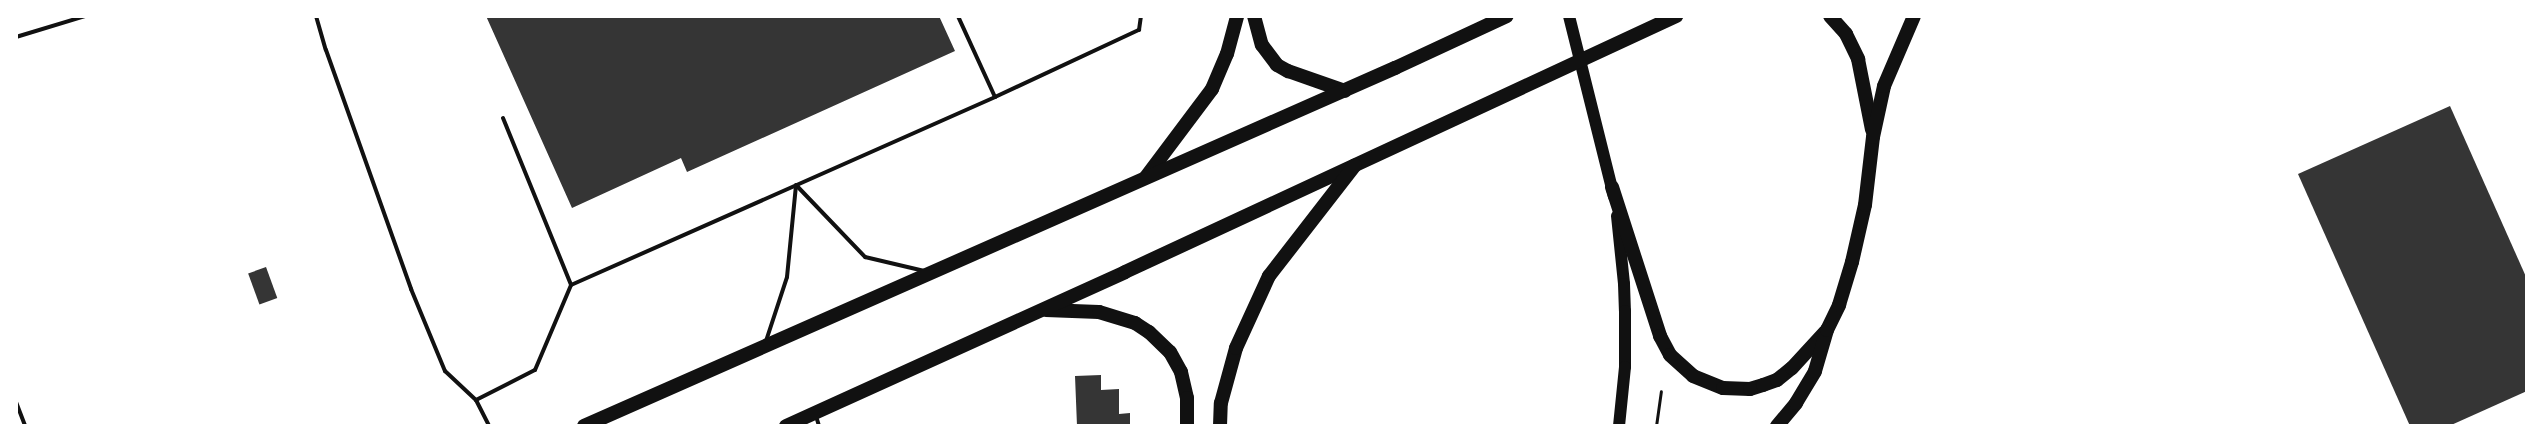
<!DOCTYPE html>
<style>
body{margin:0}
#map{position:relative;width:2543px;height:442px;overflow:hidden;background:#fff;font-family:Karla,sans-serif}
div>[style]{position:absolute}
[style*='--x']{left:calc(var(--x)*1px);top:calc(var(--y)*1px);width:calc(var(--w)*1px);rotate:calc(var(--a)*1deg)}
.building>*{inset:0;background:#353535;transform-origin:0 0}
.path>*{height:3px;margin:-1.5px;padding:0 1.5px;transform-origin:1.5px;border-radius:1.5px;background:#111}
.service>*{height:4px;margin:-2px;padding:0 2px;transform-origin:2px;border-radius:2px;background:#111}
.primary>*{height:12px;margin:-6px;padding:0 6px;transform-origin:6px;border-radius:6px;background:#111}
.trunk>*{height:14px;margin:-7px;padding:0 7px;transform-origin:7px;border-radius:7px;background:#111}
span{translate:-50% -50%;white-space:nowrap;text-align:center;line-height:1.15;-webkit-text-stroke:4px #fff;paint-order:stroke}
.frame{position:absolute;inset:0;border:18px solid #fff;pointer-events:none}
</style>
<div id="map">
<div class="building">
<div style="clip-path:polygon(486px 16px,939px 16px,955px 51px,687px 172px,681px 158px,572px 208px)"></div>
<div style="clip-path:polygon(2450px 106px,2527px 279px,2527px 391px,2449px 426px,2410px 426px,2298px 174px)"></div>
<div style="left:266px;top:267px;width:33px;height:19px;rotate:70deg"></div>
<div style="clip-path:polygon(1101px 375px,1101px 390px,1119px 389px,1119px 414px,1130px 413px,1130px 425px,1077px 426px,1075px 376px)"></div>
</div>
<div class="path">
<div style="--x:1656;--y:426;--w:35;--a:-82"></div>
</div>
<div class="service">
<div style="--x:316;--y:16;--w:35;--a:74"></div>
<div style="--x:326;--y:50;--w:254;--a:70.4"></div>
<div style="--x:411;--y:289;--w:89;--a:67.5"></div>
<div style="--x:445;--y:371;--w:42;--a:43.1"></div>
<div style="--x:476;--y:400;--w:29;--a:63"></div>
<div style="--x:16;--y:37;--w:72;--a:-16.9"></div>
<div style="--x:995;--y:97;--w:159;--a:-25"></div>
<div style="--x:1139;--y:30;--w:14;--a:-82"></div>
<div style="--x:503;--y:118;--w:180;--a:67.8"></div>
<div style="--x:796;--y:185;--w:100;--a:46.2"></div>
<div style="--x:865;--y:257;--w:61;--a:13.3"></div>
<div style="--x:766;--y:341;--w:67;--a:-71.8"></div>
<div style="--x:787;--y:277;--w:92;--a:-84.4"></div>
<div style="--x:476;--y:400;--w:66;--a:-27"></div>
<div style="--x:535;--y:370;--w:92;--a:-67"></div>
<div style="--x:571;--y:285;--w:464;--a:-23.9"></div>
<div style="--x:995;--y:97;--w:89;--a:-114.6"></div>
<div style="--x:16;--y:402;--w:26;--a:69"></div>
<div style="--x:816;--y:416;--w:10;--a:73"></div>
</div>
<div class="primary">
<div style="--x:1569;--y:16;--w:186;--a:76"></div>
<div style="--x:1617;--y:216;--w:68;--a:84.1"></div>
<div style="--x:1624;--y:284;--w:27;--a:88"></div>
<div style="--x:1625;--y:311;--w:56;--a:90"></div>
<div style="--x:1625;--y:367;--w:59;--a:95.8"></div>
</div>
<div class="trunk">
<div style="--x:1254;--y:16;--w:30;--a:75"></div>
<div style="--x:1262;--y:45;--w:25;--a:53"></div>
<div style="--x:1277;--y:65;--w:13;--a:29"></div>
<div style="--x:1288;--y:71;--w:60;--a:19.3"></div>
<div style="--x:1830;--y:16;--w:24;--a:48"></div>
<div style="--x:1846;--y:34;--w:28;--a:64"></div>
<div style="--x:1858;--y:59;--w:72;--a:78.8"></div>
<div style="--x:1146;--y:177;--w:110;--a:-53.1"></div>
<div style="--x:1212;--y:89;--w:38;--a:-67"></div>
<div style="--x:1227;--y:54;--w:39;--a:-75"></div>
<div style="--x:1612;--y:187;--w:157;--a:72.1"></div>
<div style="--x:1660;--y:336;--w:21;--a:62"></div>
<div style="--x:1670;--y:355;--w:31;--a:42"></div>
<div style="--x:1693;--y:376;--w:32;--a:22"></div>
<div style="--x:1723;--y:388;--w:27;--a:2"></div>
<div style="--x:1750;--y:389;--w:14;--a:-17"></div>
<div style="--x:1763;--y:385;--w:15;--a:-20"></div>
<div style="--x:1777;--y:380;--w:19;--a:-39"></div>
<div style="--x:1792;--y:368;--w:49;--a:-47.5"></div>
<div style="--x:1046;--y:310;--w:53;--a:2.2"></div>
<div style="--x:1099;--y:312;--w:38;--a:17"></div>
<div style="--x:1135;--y:323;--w:17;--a:33"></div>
<div style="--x:1149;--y:332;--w:29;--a:44"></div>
<div style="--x:1170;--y:352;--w:23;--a:61"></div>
<div style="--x:1181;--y:372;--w:27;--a:77"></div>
<div style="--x:1187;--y:398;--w:28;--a:90"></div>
<div style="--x:584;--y:426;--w:887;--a:-23.82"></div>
<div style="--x:1395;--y:68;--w:123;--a:-24.9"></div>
<div style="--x:786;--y:426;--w:372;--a:-24.4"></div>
<div style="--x:1125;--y:272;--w:608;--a:-24.92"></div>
<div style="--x:1220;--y:426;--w:23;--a:-88"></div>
<div style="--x:1221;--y:403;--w:57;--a:-74.7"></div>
<div style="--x:1236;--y:348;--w:79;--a:-65.4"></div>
<div style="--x:1269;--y:276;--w:140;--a:-52.2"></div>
<div style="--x:1777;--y:426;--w:30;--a:-50"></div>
<div style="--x:1796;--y:403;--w:37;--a:-59"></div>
<div style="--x:1815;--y:371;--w:43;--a:-73.7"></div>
<div style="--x:1827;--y:330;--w:28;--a:-64"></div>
<div style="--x:1839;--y:305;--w:45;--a:-73.2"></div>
<div style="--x:1852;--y:262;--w:58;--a:-77.2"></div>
<div style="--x:1865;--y:205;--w:68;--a:-83.3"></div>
<div style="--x:1873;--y:137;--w:52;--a:-77.8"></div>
<div style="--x:1884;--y:86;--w:76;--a:-66.8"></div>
</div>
<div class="frame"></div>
</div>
